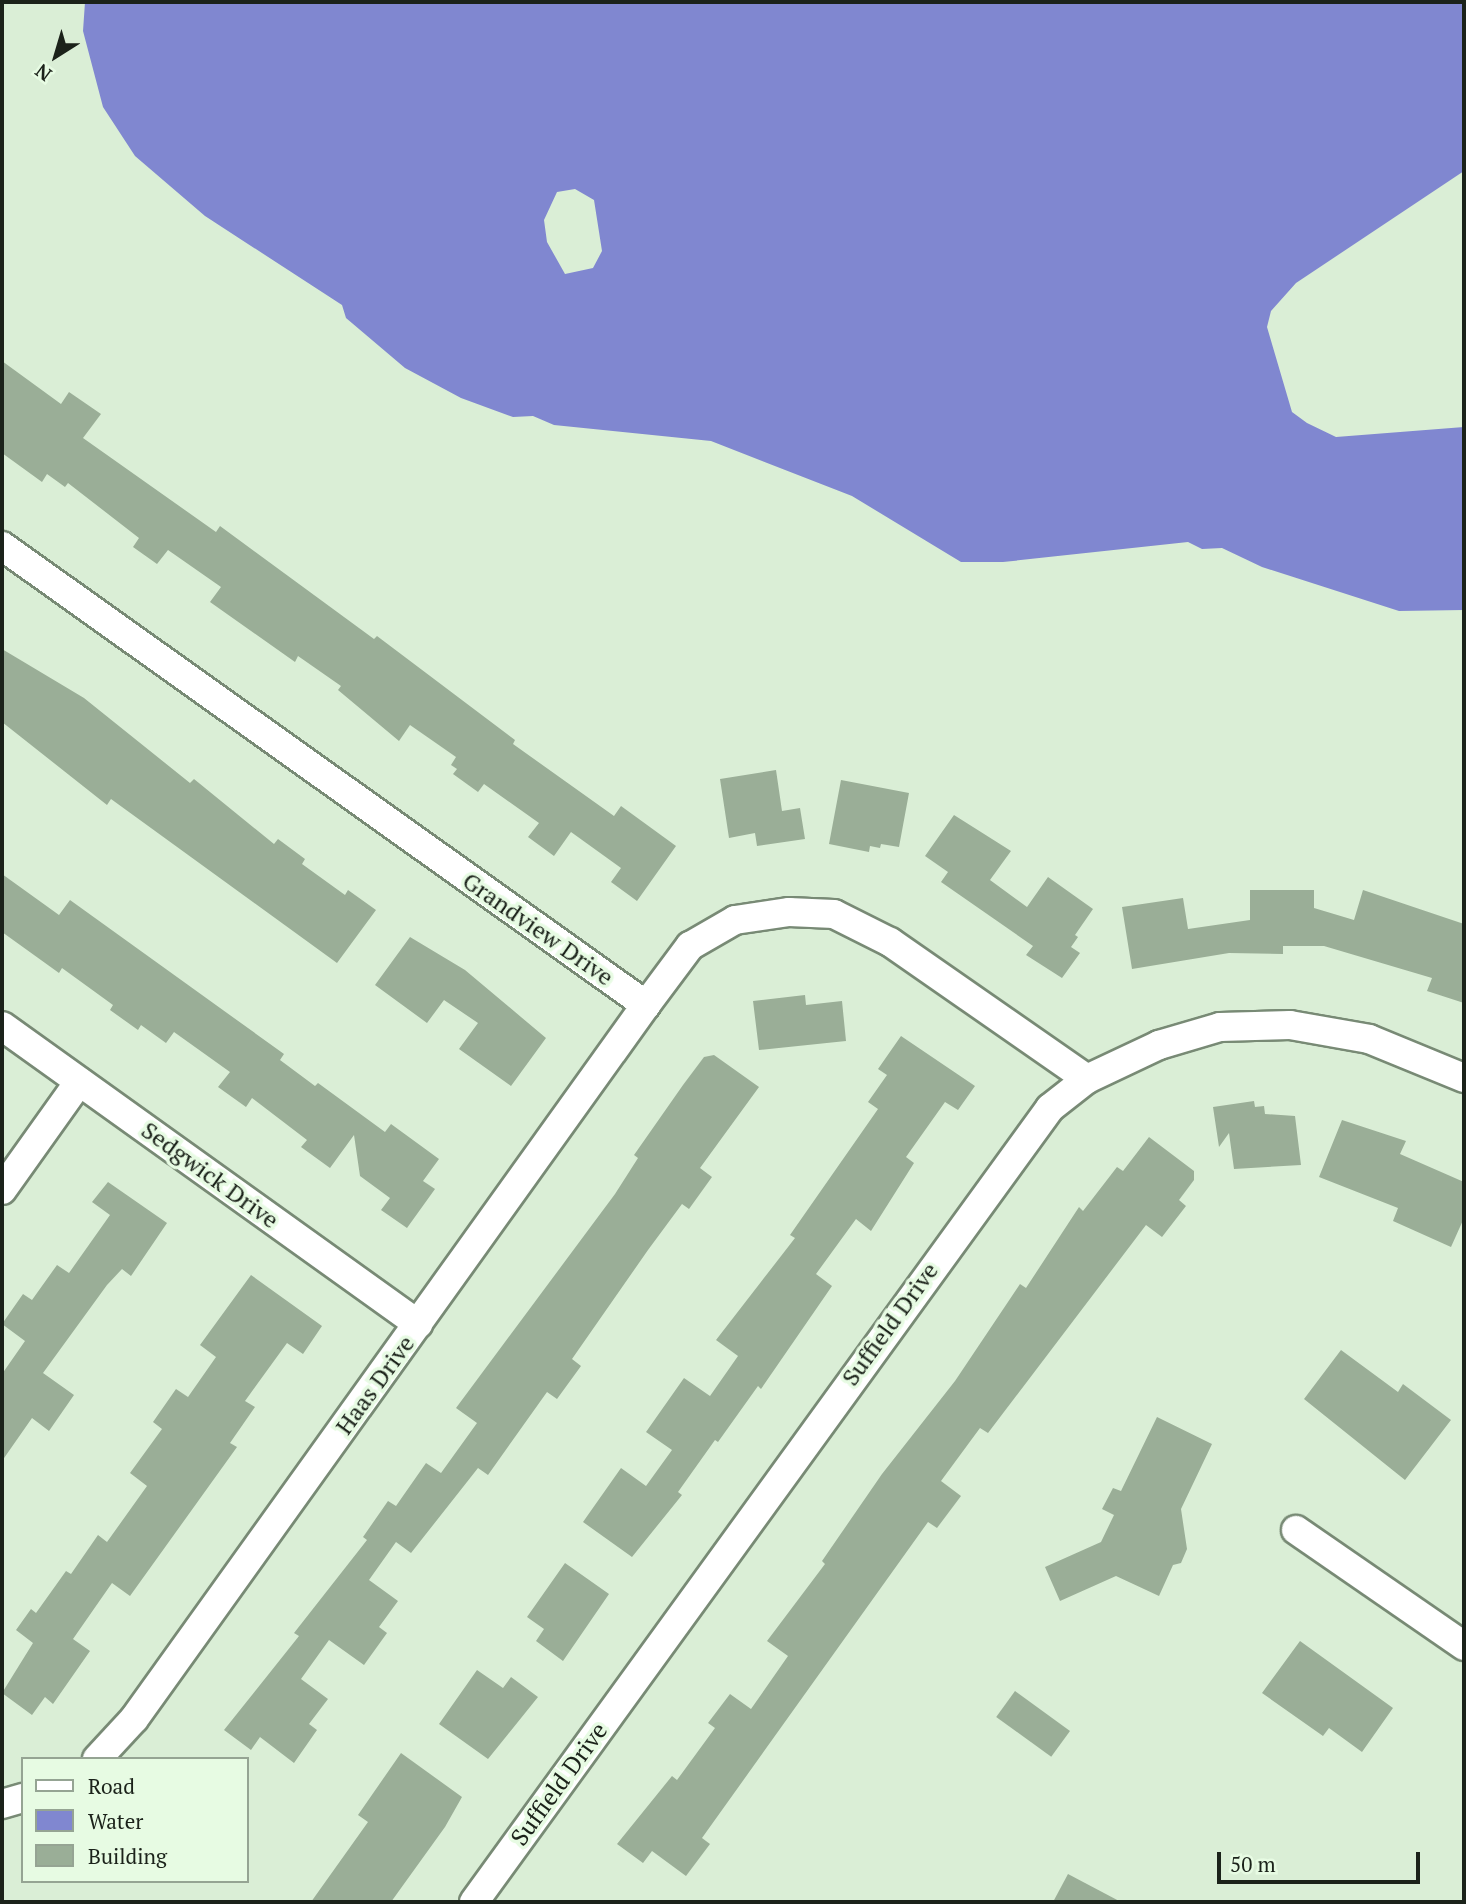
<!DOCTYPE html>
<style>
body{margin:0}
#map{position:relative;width:1466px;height:1904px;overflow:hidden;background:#daeed6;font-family:"PT Serif",serif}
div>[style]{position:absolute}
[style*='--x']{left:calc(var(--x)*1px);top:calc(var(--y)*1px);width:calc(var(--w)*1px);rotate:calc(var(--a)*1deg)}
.water>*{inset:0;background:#8087d0}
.building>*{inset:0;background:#9aae97;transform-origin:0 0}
.roads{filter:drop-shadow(2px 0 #788a75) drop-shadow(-2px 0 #788a75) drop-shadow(0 2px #788a75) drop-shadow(0 -2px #788a75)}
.street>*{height:28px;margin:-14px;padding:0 14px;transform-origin:14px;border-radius:14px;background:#fff}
span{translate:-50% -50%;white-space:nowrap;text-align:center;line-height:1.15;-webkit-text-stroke:7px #e7fbe3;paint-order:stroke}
.street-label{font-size:24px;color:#1b221a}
.frame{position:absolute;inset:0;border:4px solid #1b221a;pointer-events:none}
.legend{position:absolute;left:21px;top:1757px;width:228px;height:126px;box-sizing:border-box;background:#e7fbe3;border:2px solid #95a493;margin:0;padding:9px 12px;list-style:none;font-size:21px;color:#1b221a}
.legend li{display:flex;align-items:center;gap:14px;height:35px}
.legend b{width:35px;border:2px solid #95a493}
.north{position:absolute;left:21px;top:21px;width:70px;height:70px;-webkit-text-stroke:5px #e7fbe3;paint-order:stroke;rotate:217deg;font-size:19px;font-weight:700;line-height:28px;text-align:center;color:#1b221a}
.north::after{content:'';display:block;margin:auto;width:24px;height:32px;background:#1b221a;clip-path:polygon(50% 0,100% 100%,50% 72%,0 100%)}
.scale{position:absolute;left:1217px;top:1852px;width:203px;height:32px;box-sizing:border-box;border:4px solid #1b221a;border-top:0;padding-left:9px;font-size:21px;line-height:24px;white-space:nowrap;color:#1b221a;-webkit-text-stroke:5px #e7fbe3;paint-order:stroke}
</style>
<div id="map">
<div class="water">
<div style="clip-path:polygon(evenodd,85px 2px,1464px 2px,1464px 171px,1296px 283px,1271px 311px,1267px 327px,1292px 412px,1307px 423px,1336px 437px,1464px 427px,1464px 610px,1399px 611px,1262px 567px,1222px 548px,1202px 549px,1188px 542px,1003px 562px,961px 562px,852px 496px,711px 441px,554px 425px,533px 416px,513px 417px,461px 398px,405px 368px,346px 318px,342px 305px,205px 216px,135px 156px,103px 107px,83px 31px,85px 2px,575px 189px,594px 200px,602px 251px,593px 268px,565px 274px,547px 242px,544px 220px,557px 192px,575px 189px)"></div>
</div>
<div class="building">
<div style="clip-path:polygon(2px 361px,61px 404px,69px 392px,101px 414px,83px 438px,216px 532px,220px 526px,374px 639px,377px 636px,515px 740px,513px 744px,614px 816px,621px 806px,676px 846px,637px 901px,611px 882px,621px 868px,571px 832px,554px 856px,528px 837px,539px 823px,484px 784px,478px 792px,453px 774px,457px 769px,451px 765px,456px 757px,410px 725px,399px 741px,338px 690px,341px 686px,298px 656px,295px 662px,210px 602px,221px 587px,168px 550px,157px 564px,133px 547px,139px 538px,68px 483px,65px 487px,47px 474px,42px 482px,2px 453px)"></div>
<div style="clip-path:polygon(2px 649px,84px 698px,190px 783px,194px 779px,274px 844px,278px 839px,305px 859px,302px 864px,345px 895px,348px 890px,376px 910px,337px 963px,111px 799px,107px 805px,2px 722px)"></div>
<div style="clip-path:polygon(776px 770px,782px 811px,800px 808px,805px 839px,757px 846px,755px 833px,729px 838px,720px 779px)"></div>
<div style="clip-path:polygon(841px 780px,909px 793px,899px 847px,881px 844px,880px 848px,870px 846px,869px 852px,829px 844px)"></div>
<div style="clip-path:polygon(954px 815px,1011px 851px,990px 880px,1027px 907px,1048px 877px,1093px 909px,1075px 935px,1078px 937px,1071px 947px,1080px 953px,1062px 978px,1026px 955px,1033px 946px,941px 882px,948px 872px,925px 856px)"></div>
<div style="clip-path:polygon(2px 874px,59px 915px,70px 900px,284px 1054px,280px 1060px,315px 1086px,318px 1083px,385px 1132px,391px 1124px,439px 1159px,423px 1181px,435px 1189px,407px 1228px,381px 1210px,390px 1198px,360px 1176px,354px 1135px,330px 1168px,301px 1147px,307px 1140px,252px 1098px,246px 1107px,218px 1087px,230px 1072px,174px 1032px,166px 1043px,141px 1025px,138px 1030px,110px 1010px,113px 1005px,62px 968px,59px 973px,2px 932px)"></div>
<div style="clip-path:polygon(1250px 890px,1314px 890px,1314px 908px,1354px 920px,1363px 890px,1464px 924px,1464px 1003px,1427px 991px,1432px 978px,1324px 946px,1283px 946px,1283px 954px,1229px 953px,1132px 969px,1122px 907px,1183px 898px,1188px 929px,1250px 920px)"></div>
<div style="clip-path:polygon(410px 937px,465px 970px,546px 1038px,511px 1086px,459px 1049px,478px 1023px,444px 1000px,427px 1023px,375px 985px)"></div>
<div style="clip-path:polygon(805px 995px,806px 1005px,842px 1001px,846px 1041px,759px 1050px,753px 1001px)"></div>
<div style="clip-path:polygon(901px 1036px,975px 1086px,958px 1110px,945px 1102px,906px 1157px,914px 1163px,871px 1231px,856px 1219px,816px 1274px,832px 1286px,761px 1389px,758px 1386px,718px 1442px,715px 1440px,678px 1492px,682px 1495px,632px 1557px,583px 1522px,621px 1468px,646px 1486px,672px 1450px,646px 1432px,684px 1378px,710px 1396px,738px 1356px,716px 1340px,795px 1238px,790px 1235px,878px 1109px,868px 1102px,887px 1075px,878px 1069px)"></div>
<div style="clip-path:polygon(714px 1055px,759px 1087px,700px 1168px,712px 1177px,689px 1209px,682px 1204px,648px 1250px,572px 1359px,581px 1366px,557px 1399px,547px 1392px,488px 1475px,478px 1468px,411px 1553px,396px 1542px,369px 1580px,398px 1601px,379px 1627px,387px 1633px,364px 1665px,329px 1640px,301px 1679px,328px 1699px,309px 1724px,317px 1730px,294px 1763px,260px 1737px,251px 1750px,224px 1730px,299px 1636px,294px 1633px,367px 1540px,363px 1537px,388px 1501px,396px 1506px,426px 1463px,441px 1473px,477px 1423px,456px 1408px,615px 1194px,638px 1158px,634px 1155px,683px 1085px,704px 1057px)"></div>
<div style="clip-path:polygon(1254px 1101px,1255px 1107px,1264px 1106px,1265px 1114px,1295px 1116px,1301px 1165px,1234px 1169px,1229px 1133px,1219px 1147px,1213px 1107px)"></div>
<div style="clip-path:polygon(1342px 1120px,1406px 1141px,1400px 1154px,1464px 1182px,1464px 1218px,1451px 1247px,1393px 1221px,1398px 1208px,1319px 1177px)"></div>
<div style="clip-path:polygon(1149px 1137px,1194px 1171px,1194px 1180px,1179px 1200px,1186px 1206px,1162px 1237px,1146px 1225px,988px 1433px,980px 1428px,941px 1481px,961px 1496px,937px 1528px,928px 1522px,702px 1838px,710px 1844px,686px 1876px,652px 1851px,643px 1863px,617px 1844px,672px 1776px,677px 1780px,715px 1728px,708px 1723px,730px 1694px,751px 1709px,788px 1656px,767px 1641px,825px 1564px,822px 1561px,882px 1474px,955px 1381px,1020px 1284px,1026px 1288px,1079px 1207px,1083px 1211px,1117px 1167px,1123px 1171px)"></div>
<div style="clip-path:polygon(108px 1182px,167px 1223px,131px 1276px,122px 1269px,107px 1285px,43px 1373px,74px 1395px,49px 1431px,32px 1418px,2px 1461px,2px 1374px,25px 1341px,2px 1324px,23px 1294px,32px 1300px,57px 1265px,69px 1273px,110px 1215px,92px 1202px)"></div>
<div style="clip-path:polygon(251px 1275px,322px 1326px,303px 1354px,287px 1343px,245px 1401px,255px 1407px,230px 1443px,237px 1447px,130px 1596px,112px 1583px,73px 1639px,90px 1651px,53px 1704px,45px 1697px,32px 1715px,2px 1693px,33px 1643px,16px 1630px,31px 1609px,36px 1613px,66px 1571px,71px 1574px,98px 1535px,107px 1542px,147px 1486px,130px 1473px,162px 1429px,153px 1422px,176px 1389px,188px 1397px,216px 1357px,200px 1345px)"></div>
<div style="clip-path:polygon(1341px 1350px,1398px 1392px,1403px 1384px,1451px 1420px,1405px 1480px,1304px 1399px)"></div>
<div style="clip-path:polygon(1157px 1417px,1212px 1444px,1181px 1509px,1187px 1549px,1181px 1563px,1173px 1565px,1159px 1596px,1116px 1576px,1060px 1601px,1045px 1567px,1101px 1542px,1114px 1515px,1102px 1509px,1113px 1488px,1121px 1491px)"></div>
<div style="clip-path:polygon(565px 1563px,609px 1594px,563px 1661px,536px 1641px,544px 1629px,527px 1617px)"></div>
<div style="clip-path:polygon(1300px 1641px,1393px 1708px,1362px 1752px,1329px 1728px,1323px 1736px,1262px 1693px)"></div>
<div style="clip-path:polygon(477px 1670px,503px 1688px,511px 1677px,538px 1697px,488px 1759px,439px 1724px)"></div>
<div style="left:1015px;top:1691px;width:68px;height:32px;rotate:36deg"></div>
<div style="clip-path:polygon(401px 1753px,462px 1797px,445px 1827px,391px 1902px,311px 1902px,368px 1822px,358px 1815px)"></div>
<div style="clip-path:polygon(1068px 1874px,1121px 1902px,1053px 1902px)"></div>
</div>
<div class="roads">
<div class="street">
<div style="--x:2;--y:546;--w:791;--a:35.48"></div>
<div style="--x:646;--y:1005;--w:74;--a:-53.3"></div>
<div style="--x:690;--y:946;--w:52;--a:-30"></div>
<div style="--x:735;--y:920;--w:55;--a:-8.4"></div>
<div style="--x:789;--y:912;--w:45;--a:2.5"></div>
<div style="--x:834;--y:914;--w:63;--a:26.6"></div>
<div style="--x:890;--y:942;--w:240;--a:34.8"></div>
<div style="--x:2;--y:1026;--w:512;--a:35.62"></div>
<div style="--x:2;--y:1190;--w:133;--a:-54.5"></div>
<div style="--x:1296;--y:1530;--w:204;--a:34.6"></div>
<div style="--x:97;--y:1759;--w:54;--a:-47.2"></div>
<div style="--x:134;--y:1719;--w:879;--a:-54.36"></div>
<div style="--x:2;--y:1804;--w:22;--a:-16"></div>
<div style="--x:474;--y:1902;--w:981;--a:-54.04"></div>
<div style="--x:1050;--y:1108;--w:47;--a:-38.1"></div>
<div style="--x:1087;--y:1079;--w:80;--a:-25.3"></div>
<div style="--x:1159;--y:1045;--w:64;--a:-16.4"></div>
<div style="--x:1220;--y:1027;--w:70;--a:-1.6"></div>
<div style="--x:1290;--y:1025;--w:80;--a:10"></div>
<div style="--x:1369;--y:1039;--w:103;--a:22.3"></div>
</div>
</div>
<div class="street-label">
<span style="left:538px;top:929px;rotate:35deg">Grandview Drive</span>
<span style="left:210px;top:1175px;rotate:36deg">Sedgwick Drive</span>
<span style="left:890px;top:1324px;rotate:-54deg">Suffield Drive</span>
<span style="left:375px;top:1385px;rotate:-54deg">Haas Drive</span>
<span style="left:559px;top:1784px;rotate:-54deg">Suffield Drive</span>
</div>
<div class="frame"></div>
<ul class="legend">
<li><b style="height:9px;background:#fff"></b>Road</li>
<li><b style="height:19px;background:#8087d0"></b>Water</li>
<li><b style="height:19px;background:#9aae97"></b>Building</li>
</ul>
<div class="north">N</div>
<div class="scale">50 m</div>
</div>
